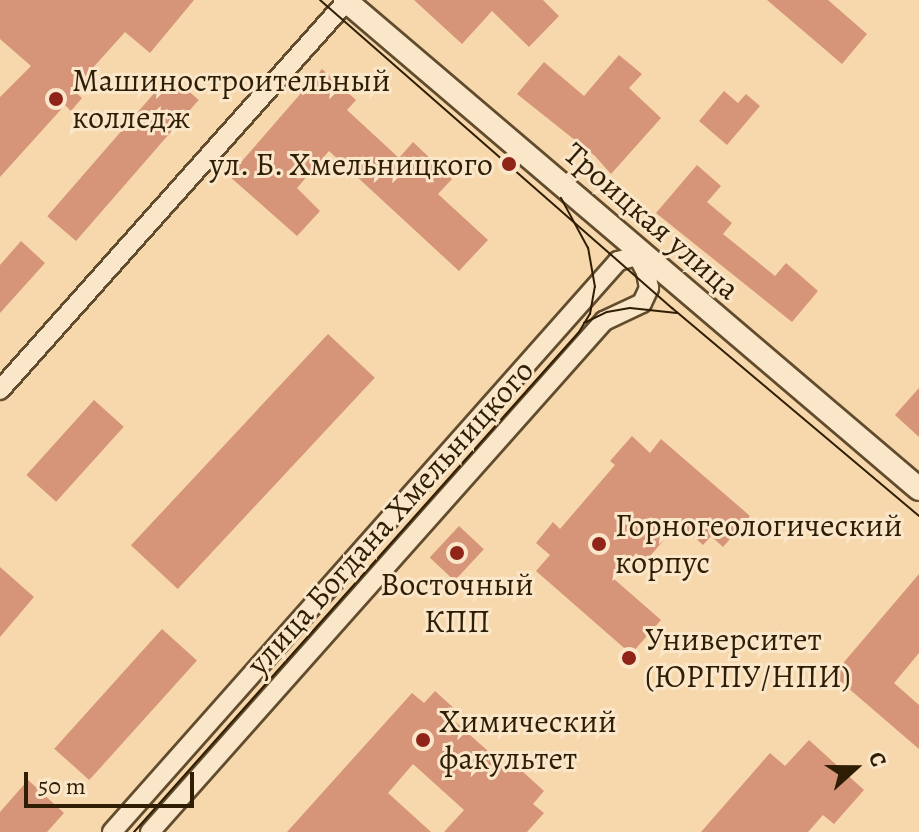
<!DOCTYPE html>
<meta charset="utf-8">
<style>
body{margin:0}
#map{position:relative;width:919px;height:832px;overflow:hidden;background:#f7d8ac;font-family:Alegreya,serif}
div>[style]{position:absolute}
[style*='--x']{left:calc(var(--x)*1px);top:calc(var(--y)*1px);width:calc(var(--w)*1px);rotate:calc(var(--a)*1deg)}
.building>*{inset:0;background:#d69478;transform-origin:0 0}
.roads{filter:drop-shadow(2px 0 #624c2e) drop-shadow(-2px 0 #624c2e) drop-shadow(0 2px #624c2e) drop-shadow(0 -2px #624c2e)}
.minor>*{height:18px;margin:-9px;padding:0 9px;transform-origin:9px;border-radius:9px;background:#fae6c9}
.tertiary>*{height:22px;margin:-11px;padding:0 11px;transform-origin:11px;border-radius:11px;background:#fae6c9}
.tram>*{height:2px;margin:-1px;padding:0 1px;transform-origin:1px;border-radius:1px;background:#301e04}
.dots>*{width:22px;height:22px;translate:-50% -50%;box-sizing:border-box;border:4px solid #fae6c9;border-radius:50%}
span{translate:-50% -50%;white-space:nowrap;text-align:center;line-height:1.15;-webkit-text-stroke:6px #fae6c9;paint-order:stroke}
.poi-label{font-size:32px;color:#301e04}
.left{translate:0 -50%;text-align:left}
.right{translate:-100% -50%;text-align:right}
.street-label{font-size:32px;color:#301e04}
.north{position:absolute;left:815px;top:728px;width:80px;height:80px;-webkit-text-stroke:6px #fae6c9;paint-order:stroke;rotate:69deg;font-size:22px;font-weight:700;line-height:32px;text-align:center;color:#301e04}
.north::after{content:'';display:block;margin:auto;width:28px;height:36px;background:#301e04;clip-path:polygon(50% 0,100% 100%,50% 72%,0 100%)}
.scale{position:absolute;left:24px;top:772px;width:170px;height:36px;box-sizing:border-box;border:4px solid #301e04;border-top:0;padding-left:10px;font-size:24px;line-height:28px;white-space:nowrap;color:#301e04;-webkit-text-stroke:6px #fae6c9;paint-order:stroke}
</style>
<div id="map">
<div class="building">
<div style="clip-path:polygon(0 0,194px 0,150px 53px,125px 32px,73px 90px,82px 98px,71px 111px,65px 105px,0 177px,0 97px,31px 66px,0 39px)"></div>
<div style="clip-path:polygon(414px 0,543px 0,559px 16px,529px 47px,492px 11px,462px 44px)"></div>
<div style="clip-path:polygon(767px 0,828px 0,867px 34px,842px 64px)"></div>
<div style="clip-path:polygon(619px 55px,642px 74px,629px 88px,661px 118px,611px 174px,595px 156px,517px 94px,544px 62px,584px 96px)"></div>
<div style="clip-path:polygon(322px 69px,356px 100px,347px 110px,399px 158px,413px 142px,452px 179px,438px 194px,488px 240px,459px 271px,329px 151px,297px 188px,320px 211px,297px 236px,229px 176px)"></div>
<div style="left:170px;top:75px;width:38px;height:187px;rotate:41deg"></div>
<div style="clip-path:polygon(724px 91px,738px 103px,746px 94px,760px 106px,727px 145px,699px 121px)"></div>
<div style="clip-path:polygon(697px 165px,721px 186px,707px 202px,732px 223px,723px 234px,775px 276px,786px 263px,818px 291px,792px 322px,656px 213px)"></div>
<div style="clip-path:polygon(21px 241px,45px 263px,0 313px,0 265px)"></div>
<div style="left:328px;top:334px;width:64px;height:289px;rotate:43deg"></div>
<div style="clip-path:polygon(919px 388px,919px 437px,895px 415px)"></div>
<div style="left:94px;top:400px;width:40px;height:101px;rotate:42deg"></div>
<div style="clip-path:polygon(632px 436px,650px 453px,661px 439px,750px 516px,723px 547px,711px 536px,703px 545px,678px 523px,646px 561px,636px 553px,614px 579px,661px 620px,631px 654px,536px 571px,550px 555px,536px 543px,553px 522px,560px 529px,615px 465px,610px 461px)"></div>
<div style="left:459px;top:526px;width:34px;height:43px;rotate:43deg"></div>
<div style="clip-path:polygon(0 567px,34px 597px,0 637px)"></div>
<div style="clip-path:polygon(919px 574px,919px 653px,894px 683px,919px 705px,919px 749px,833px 675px)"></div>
<div style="left:162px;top:629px;width:47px;height:161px;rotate:42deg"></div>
<div style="clip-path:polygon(435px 691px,458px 712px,452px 719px,507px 768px,512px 762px,544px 791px,533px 804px,544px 813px,527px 832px,444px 832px,464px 810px,413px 764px,388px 793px,431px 832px,287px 832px,412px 693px,424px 703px)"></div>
<div style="clip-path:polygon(809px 740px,864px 790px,834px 824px,823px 815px,808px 832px,701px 832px,770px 753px,785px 766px)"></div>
<div style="clip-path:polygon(28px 780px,64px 813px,47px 832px,0 832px,0 812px)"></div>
</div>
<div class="roads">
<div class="minor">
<div style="--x:0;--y:390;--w:521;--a:-48.27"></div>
<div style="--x:112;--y:832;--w:763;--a:-48.45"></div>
<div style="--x:618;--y:261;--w:20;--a:-15"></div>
<div style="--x:637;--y:256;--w:16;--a:35"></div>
<div style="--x:150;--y:832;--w:684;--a:-48.38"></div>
<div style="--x:604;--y:321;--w:42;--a:-25.3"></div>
<div style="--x:642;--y:303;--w:17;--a:-65"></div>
<div style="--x:649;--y:288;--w:16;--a:-101"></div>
<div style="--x:646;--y:272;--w:19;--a:-118"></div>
</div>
<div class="tertiary">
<div style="--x:345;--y:0;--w:754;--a:40.43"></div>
</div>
</div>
<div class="tram">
<div style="--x:320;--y:0;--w:468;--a:41.2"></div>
<div style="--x:672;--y:308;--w:323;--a:40.1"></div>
<div style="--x:584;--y:323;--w:25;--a:-26"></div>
<div style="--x:607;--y:312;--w:23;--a:-10"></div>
<div style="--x:630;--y:308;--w:47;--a:6.1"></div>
<div style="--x:134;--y:832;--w:669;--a:-48.33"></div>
<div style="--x:579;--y:332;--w:21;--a:-59"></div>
<div style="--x:590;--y:314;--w:27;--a:-80"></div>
<div style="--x:595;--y:287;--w:40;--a:-100"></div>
<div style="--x:588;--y:248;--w:57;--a:-118.4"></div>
</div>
<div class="dots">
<div style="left:56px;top:99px;background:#8f2418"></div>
<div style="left:509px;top:164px;background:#8f2418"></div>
<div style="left:599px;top:544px;background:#8f2418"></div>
<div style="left:457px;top:553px;background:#8f2418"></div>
<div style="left:629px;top:658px;background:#8f2418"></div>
<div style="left:423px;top:740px;background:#8f2418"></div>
</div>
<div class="poi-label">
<span class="left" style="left:72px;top:99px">Машиностроительный<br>колледж</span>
<span class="right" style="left:493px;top:164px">ул. Б. Хмельницкого</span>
<span class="left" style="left:615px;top:544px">Горногеологический<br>корпус</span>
<span style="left:457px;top:603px">Восточный<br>КПП</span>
<span class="left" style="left:645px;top:658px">Университет<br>(ЮРГПУ/НПИ)</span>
<span class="left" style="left:439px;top:740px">Химический<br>факультет</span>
</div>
<div class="street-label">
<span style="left:652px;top:221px;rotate:41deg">Троицкая улица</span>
<span style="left:390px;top:517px;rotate:-48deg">улица Богдана Хмельницкого</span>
</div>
<div class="north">С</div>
<div class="scale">50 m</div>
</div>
